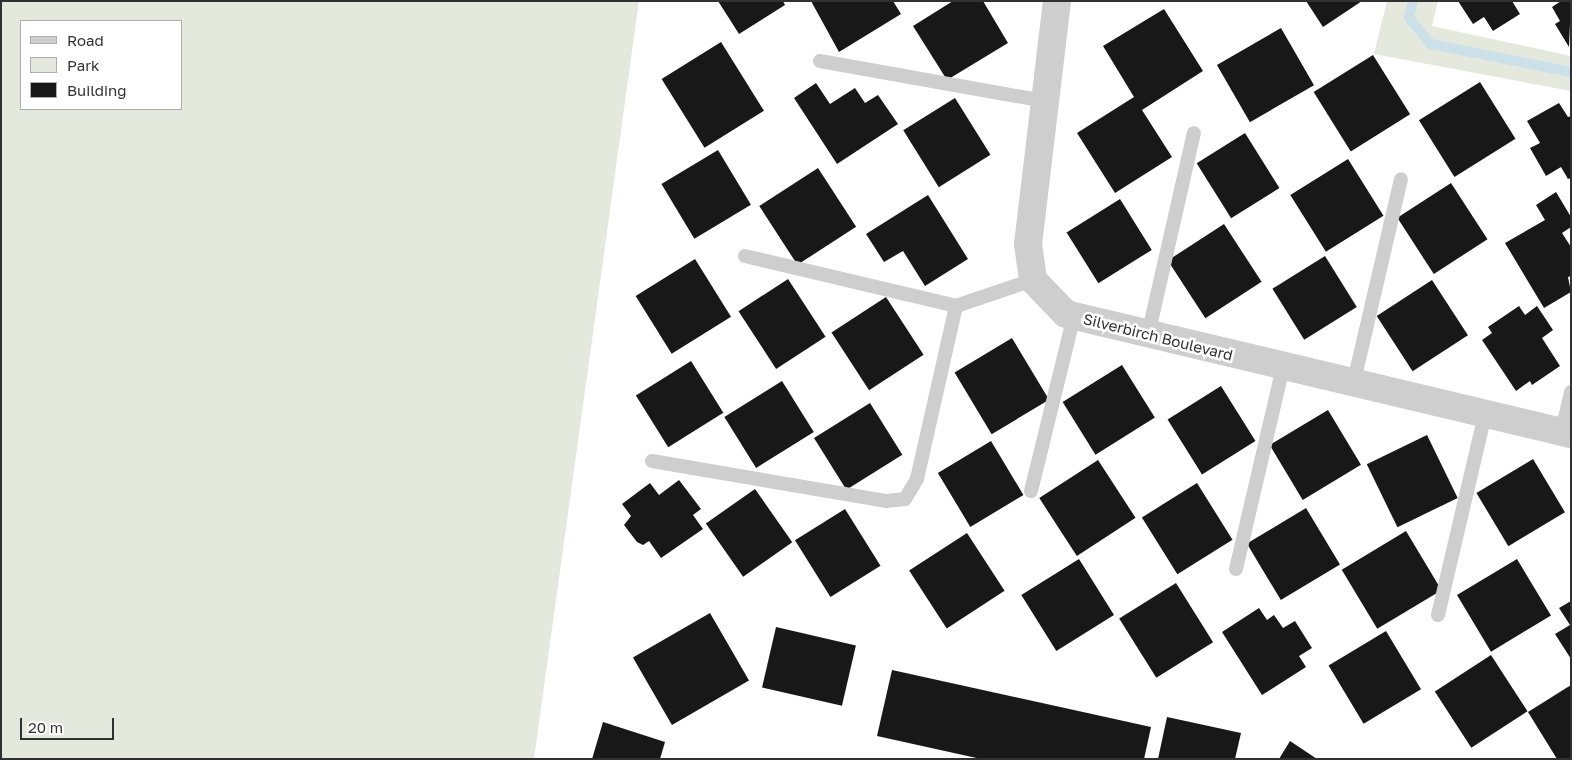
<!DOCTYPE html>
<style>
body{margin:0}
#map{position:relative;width:1572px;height:760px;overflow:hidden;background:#fff;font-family:"Golos Text",sans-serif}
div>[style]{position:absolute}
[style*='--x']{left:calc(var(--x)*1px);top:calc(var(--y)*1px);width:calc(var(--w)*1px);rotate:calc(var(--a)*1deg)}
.green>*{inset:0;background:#e5e9dd}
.stream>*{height:10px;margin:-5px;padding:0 5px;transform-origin:5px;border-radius:5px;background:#cbe0e8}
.building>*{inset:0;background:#181818;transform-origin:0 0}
.lane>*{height:14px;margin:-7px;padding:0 7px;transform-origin:7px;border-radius:7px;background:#cecece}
.street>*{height:28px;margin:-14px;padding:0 14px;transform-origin:14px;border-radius:14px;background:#cecece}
span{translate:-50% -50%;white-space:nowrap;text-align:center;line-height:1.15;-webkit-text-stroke:5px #fff;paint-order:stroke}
.street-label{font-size:15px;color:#313131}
.frame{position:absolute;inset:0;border:2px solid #313131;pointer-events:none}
.legend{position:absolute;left:20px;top:20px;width:162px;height:90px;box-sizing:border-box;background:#fff;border:1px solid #adadad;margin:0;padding:6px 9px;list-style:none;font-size:15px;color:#313131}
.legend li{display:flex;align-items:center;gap:10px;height:25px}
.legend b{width:25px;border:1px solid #adadad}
.scale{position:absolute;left:20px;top:718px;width:94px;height:22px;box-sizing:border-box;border:2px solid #313131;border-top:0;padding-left:6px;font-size:15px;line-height:18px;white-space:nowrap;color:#313131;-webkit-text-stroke:4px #fff;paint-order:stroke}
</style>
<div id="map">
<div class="green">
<div style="clip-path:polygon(evenodd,1px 1px,639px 1px,534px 759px,1px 759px,1px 1px,21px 21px,181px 21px,181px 109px,21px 109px,21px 21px)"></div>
<div style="clip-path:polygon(1387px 1px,1438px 1px,1432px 26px,1571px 56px,1571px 91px,1374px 54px)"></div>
</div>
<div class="stream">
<div style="--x:1413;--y:1;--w:17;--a:103"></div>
<div style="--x:1409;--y:18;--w:34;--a:50"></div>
<div style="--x:1431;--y:44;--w:143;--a:11.3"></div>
</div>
<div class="building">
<div style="clip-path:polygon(718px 1px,783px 1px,785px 5px,739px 34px)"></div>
<div style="clip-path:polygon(811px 1px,893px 1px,901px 14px,839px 52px)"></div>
<div style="clip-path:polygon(953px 1px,983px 1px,1008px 43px,947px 80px,913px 26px)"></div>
<div style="clip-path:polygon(1306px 1px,1362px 1px,1323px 27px)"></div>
<div style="clip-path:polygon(1458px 1px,1512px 1px,1520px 14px,1493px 31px,1484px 17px,1473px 24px)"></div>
<div style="clip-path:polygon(1561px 1px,1571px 1px,1569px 47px,1555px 24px,1560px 21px,1552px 7px)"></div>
<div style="clip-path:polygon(1164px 9px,1203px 71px,1142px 110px,1172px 157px,1115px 193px,1077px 133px,1134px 97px,1103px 46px)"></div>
<div style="left:1281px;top:28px;width:66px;height:74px;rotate:60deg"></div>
<div style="left:721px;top:42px;width:81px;height:70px;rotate:58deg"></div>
<div style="left:1373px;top:55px;width:70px;height:70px;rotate:58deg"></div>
<div style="left:1480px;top:82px;width:67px;height:72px;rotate:58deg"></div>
<div style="clip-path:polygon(816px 83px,830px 104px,855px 88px,865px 103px,878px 95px,898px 124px,837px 164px,794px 98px)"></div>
<div style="left:955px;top:98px;width:67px;height:61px;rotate:58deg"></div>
<div style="clip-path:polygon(1559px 103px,1568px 117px,1571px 116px,1571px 178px,1568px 179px,1561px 167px,1546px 176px,1530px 148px,1540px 143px,1527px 121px)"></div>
<div style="left:1245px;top:133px;width:65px;height:57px;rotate:58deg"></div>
<div style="left:718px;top:150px;width:64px;height:66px;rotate:59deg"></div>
<div style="left:1348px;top:159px;width:67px;height:68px;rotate:58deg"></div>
<div style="left:818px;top:168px;width:70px;height:70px;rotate:57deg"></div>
<div style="left:1451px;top:183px;width:67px;height:64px;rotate:57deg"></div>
<div style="clip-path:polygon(1556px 192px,1571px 217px,1571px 227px,1562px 233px,1571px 247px,1571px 276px,1568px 277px,1571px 292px,1544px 308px,1505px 243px,1545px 220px,1536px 205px)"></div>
<div style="clip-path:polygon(928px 195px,968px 259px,925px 286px,903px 251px,884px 262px,866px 234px)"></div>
<div style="left:1120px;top:199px;width:60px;height:63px;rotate:58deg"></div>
<div style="left:1224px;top:224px;width:69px;height:67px;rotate:57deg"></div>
<div style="left:1325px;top:256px;width:60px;height:62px;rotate:58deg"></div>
<div style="left:695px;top:259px;width:68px;height:70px;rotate:58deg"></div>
<div style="left:788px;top:279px;width:69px;height:59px;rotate:57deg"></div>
<div style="left:1432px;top:280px;width:66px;height:66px;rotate:57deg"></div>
<div style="left:886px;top:297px;width:69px;height:65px;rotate:57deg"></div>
<div style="clip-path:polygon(1519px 306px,1525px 315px,1537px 306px,1553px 330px,1542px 338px,1560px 366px,1532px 385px,1530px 381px,1516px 391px,1482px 340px,1492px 333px,1488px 327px)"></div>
<div style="left:1012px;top:338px;width:72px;height:67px;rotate:59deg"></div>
<div style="left:691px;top:361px;width:61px;height:65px;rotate:58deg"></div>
<div style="left:1122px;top:365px;width:62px;height:70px;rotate:58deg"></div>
<div style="left:782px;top:381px;width:60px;height:68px;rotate:58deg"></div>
<div style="left:1221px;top:386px;width:65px;height:63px;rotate:58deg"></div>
<div style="left:870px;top:403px;width:61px;height:66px;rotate:58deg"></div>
<div style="left:1328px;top:410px;width:64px;height:68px;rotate:59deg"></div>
<div style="left:1427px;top:435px;width:70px;height:67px;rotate:64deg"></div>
<div style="left:991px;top:441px;width:63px;height:62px;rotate:59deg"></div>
<div style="left:1533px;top:459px;width:62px;height:66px;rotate:59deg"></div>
<div style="left:1098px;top:460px;width:69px;height:70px;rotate:57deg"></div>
<div style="clip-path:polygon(679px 480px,701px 509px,693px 515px,703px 529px,661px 558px,649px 541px,643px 545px,637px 542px,624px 525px,631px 516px,622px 504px,650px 483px,659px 495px)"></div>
<div style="left:1197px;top:483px;width:67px;height:65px;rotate:58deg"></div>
<div style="left:755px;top:489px;width:65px;height:60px;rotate:55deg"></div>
<div style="left:1306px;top:508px;width:66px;height:69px;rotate:59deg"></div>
<div style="left:845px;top:509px;width:67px;height:59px;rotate:58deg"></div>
<div style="left:1406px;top:531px;width:69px;height:75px;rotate:59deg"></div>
<div style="left:967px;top:533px;width:69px;height:69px;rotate:57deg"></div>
<div style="left:1079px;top:559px;width:66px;height:68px;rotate:58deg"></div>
<div style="left:1517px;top:559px;width:66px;height:70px;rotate:59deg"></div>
<div style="left:1176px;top:583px;width:70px;height:67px;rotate:58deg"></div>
<div style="clip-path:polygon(1571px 601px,1571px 659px,1555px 634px,1570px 625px,1559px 608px)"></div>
<div style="clip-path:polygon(1259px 608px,1267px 620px,1274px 615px,1283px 628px,1295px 621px,1312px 648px,1299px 656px,1306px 667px,1262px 695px,1222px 632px)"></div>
<div style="left:710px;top:613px;width:78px;height:89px;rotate:60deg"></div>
<div style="left:776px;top:627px;width:82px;height:62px;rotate:13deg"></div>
<div style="left:1386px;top:631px;width:68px;height:67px;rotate:59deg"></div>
<div style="left:1491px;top:655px;width:67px;height:67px;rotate:57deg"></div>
<div style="clip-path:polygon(892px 670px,1151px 727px,1144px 759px,981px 759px,877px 736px)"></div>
<div style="clip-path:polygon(1571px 685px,1571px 759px,1557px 759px,1528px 712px)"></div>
<div style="clip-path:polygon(1167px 717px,1241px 733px,1235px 759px,1158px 759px)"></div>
<div style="clip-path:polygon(603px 722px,665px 742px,660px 759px,592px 759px)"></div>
<div style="clip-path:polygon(1290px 741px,1317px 759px,1279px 759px)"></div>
</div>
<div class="lane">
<div style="--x:820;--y:61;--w:229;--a:10.1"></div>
<div style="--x:745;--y:256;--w:217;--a:13.3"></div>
<div style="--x:956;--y:306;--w:81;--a:-18.7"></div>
<div style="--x:1148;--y:335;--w:207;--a:-77.2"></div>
<div style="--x:1354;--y:381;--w:207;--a:-76.9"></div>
<div style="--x:1562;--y:431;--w:40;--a:-77"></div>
<div style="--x:652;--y:461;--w:237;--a:9.7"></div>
<div style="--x:886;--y:501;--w:19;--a:-6"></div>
<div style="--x:905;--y:499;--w:23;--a:-59"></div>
<div style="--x:917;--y:479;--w:177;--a:-77.3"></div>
<div style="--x:1031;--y:491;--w:180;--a:-76.2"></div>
<div style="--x:1236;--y:569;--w:207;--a:-76.9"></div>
<div style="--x:1438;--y:615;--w:206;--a:-76.8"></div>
</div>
<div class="street">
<div style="--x:1057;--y:1;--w:245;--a:96.8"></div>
<div style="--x:1028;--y:244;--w:36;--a:82"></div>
<div style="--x:1033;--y:280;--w:47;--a:45.9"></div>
<div style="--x:1066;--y:314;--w:519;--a:13.37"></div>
</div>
<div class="street-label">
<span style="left:1158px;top:337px;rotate:14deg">Silverbirch Boulevard</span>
</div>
<div class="frame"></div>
<ul class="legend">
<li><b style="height:6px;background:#cecece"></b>Road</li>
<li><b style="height:14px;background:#e5e9dd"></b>Park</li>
<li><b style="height:14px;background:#181818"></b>Building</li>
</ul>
<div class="scale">20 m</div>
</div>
